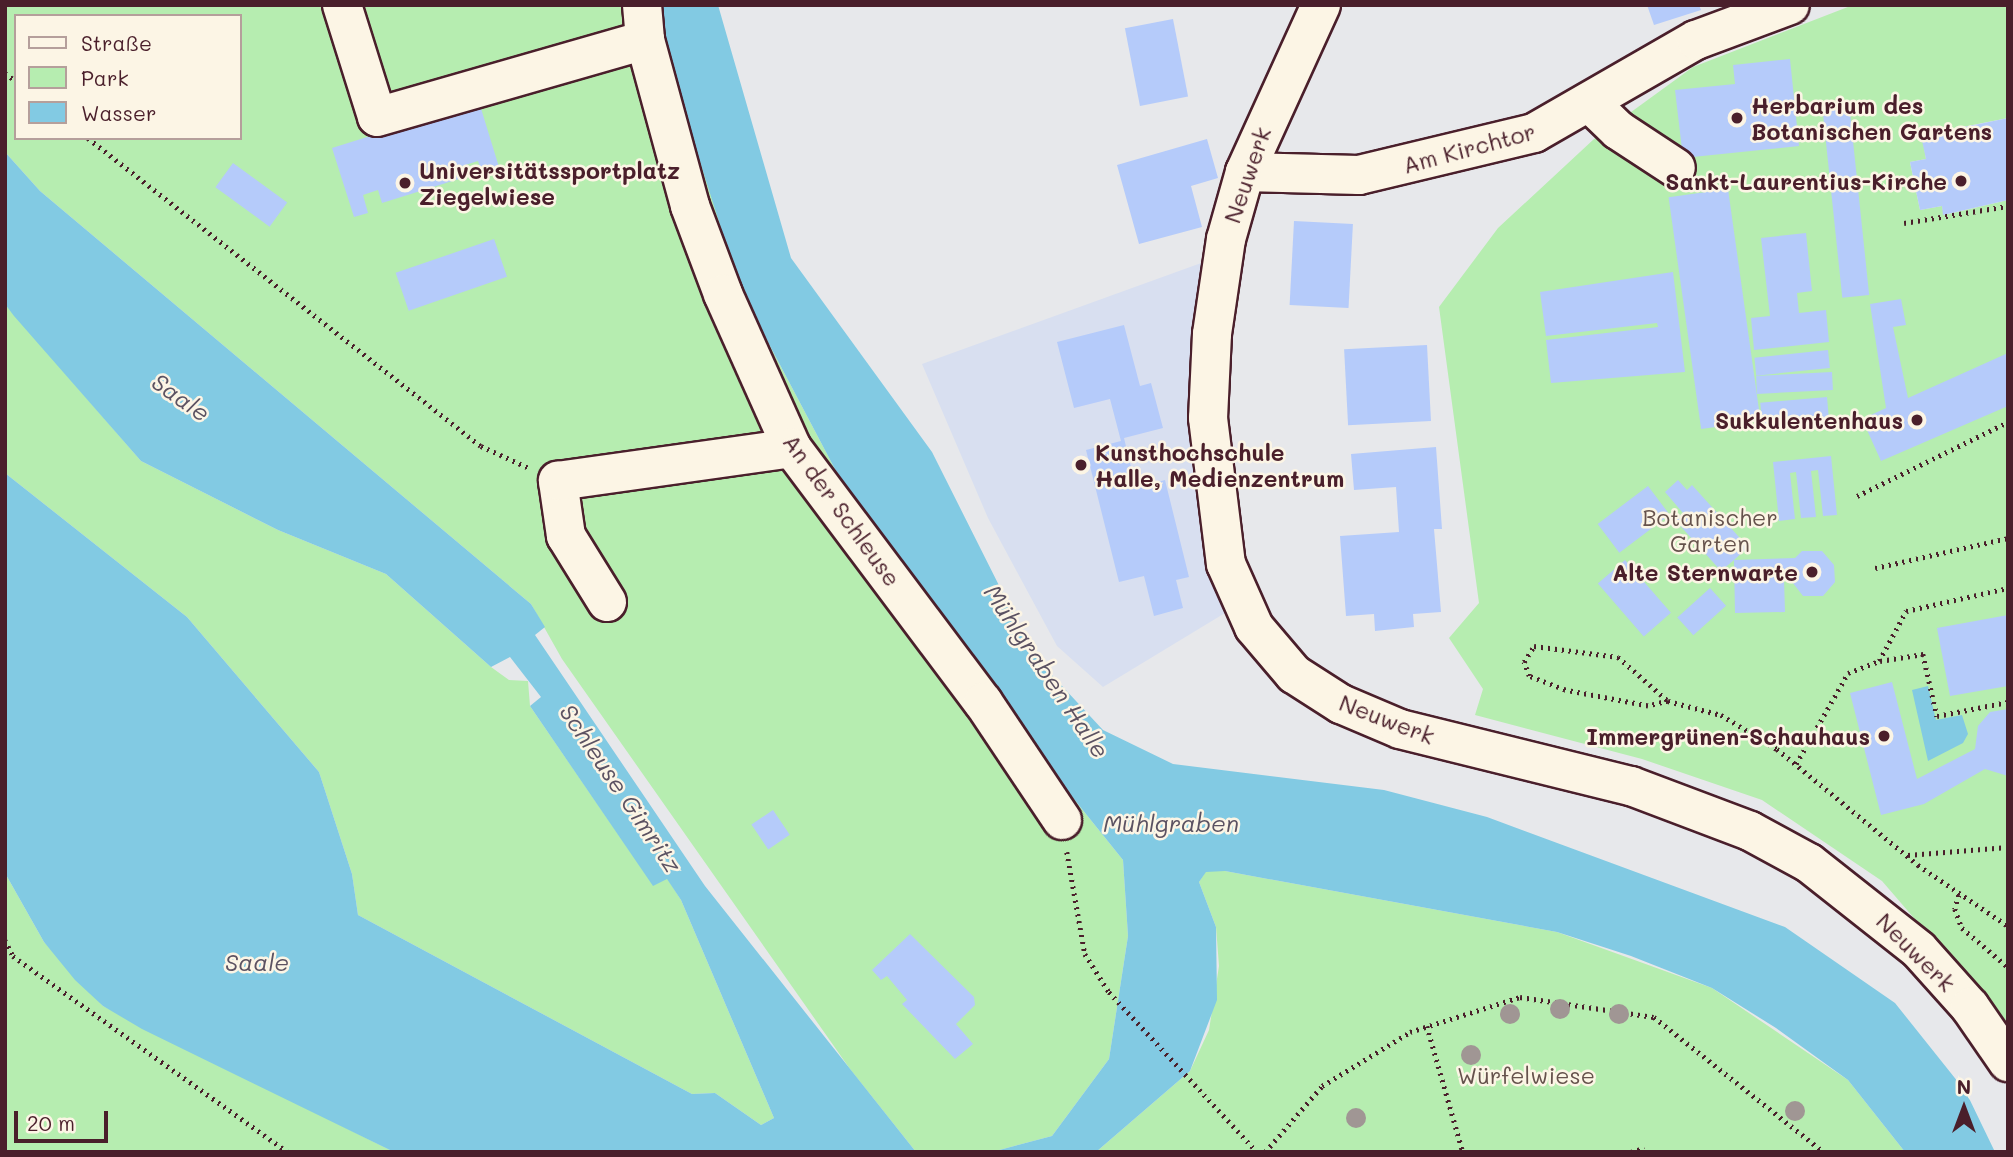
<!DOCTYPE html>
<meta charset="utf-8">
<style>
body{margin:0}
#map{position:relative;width:2013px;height:1157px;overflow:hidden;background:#e7e8eb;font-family:Mali,sans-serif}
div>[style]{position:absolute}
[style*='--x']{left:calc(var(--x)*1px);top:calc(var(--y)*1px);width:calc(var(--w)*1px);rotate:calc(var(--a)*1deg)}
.built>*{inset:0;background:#d8dff0}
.green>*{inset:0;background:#b6edb0}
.water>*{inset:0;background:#82cae3}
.building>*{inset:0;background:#b5cbfa;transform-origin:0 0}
.path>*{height:4.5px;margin-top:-2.25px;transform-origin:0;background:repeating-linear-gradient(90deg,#4a1f2b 0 2px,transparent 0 7px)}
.roads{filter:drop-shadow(2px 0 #4a1f2b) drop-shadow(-2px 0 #4a1f2b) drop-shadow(0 2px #4a1f2b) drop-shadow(0 -2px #4a1f2b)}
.minor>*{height:38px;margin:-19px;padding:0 19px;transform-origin:19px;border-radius:19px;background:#fcf5e5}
.trees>*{width:20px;height:20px;margin:-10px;border-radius:50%;background:#a09694}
.dots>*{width:19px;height:19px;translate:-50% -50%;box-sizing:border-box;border:4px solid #fcf5e5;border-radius:50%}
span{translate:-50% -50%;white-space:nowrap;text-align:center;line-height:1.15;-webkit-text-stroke:5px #fcf5e5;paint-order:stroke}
.poi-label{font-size:23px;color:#4a1f2b;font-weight:700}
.left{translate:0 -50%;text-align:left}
.right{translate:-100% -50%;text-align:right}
.street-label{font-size:23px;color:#4a1f2b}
.park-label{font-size:23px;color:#65524c}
.water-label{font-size:24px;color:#5b5262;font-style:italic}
.frame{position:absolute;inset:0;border:7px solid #4a1f2b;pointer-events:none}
.legend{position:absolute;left:14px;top:14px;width:228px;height:126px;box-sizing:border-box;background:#fcf5e5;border:2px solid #b59f9b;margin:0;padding:9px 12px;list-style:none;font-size:21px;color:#4a1f2b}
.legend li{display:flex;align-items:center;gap:14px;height:35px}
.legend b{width:35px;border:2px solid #b59f9b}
.north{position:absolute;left:1929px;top:1073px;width:70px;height:70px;-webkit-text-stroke:5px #fcf5e5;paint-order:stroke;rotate:0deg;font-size:19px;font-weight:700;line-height:28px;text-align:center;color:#4a1f2b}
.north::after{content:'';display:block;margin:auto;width:24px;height:32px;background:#4a1f2b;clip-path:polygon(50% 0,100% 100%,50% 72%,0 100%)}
.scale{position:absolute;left:14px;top:1111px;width:94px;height:32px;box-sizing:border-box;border:4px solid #4a1f2b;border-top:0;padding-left:9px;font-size:21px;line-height:24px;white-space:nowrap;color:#4a1f2b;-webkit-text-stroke:5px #fcf5e5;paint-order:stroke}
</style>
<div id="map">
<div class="built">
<div style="clip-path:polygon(1215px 258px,1210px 575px,1225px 613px,1103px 687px,1057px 646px,988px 518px,922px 364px)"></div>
</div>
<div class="green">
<div style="clip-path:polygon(evenodd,5px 5px,658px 5px,741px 291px,836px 471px,991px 696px,1123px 860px,1128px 936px,1109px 1059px,1052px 1136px,992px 1152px,916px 1152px,850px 1069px,562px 659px,531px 604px,40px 191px,5px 152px,5px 5px,16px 16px,240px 16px,240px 138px,16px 138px,16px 16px)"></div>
<div style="clip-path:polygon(1853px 5px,2008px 5px,2008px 118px,1922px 135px,1926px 159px,1910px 162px,1920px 210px,1942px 206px,1944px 215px,2008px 200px,2008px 1027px,1882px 881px,1762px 800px,1642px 759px,1475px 715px,1483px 689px,1449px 638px,1479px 603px,1439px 307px,1498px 228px,1594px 139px,1693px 67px)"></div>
<div style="clip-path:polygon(5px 304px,141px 461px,278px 530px,386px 574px,491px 667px,509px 680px,528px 681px,530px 706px,653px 885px,667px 878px,681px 900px,774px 1118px,761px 1125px,715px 1093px,692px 1094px,358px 915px,352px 874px,319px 772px,187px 617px,5px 473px)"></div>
<div style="clip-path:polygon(1206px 871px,1225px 871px,1557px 932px,1712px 988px,1848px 1080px,1905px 1152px,1096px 1152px,1190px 1071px,1209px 1030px,1219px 966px,1216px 927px,1199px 882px)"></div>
<div style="clip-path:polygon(5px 873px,44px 942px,103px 1006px,394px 1152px,5px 1152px)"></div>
</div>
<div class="water">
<div style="clip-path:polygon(658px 5px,718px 5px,791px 258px,932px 452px,1035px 657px,1103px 730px,1173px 764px,1384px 790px,1487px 817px,1785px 927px,1895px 1003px,1966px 1092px,1995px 1152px,1905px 1152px,1848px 1080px,1776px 1028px,1712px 988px,1631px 956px,1557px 932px,1225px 871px,1206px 872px,1199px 882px,1216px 927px,1217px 1000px,1190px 1071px,1096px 1152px,992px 1152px,1052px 1136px,1109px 1059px,1128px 936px,1123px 860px,991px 696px,836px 471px,741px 291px,661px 39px)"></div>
<div style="clip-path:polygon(5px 152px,40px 191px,531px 604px,545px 627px,535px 635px,705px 886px,916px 1152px,394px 1152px,142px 1029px,103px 1006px,75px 980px,44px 942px,5px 873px,5px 473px,187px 617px,319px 772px,352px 874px,358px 915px,692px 1094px,715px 1093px,761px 1125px,774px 1118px,681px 900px,667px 879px,653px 886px,530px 706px,541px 697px,510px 657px,491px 667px,386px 574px,278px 530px,141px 461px,14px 316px,5px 304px)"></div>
<div style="clip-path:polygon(1928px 686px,1936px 720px,1962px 715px,1968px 734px,1963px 743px,1928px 761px,1912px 690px)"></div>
</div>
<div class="building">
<div style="clip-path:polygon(1647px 5px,1699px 5px,1701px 10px,1654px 25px)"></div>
<div style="left:1173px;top:19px;width:79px;height:49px;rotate:79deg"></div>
<div style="clip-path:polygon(1790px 59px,1799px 146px,1683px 158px,1675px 90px,1735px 84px,1733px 65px)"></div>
<div style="clip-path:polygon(479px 102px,499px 167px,482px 173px,478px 161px,459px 167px,462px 178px,382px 203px,378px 190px,363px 195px,368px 213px,354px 217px,332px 148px)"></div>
<div style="left:1849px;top:103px;width:193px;height:27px;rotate:84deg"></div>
<div style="clip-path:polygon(2008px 118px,2008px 200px,1943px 215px,1942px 206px,1920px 210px,1910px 162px,1926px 159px,1921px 136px)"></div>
<div style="clip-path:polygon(1207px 139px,1218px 178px,1191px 186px,1202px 227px,1139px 244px,1117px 165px)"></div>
<div style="left:233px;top:163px;width:67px;height:30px;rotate:36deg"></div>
<div style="left:1728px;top:189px;width:234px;height:60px;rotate:82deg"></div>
<div style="left:1294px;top:221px;width:59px;height:84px;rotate:3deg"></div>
<div style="clip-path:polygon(1806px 233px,1812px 291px,1797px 293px,1799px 313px,1826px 310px,1829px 342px,1754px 350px,1751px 318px,1770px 316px,1761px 238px)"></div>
<div style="left:494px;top:239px;width:40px;height:104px;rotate:71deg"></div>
<div style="clip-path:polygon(1673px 272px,1685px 372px,1551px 383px,1546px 340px,1658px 327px,1657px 323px,1546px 336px,1540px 292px)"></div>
<div style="clip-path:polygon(1901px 299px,1906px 325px,1893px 327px,1908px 398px,2008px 353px,2008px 406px,1881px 461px,1862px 419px,1886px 408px,1870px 304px)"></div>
<div style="clip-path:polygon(1124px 325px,1140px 386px,1151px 383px,1163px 428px,1124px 438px,1136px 488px,1165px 480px,1189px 577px,1176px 580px,1183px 608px,1154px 616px,1144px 576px,1119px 582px,1086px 450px,1121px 441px,1110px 399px,1074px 408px,1057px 342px)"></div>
<div style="left:1427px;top:345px;width:76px;height:83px;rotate:87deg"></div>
<div style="left:1828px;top:350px;width:18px;height:74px;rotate:84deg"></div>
<div style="left:1832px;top:372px;width:18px;height:76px;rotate:87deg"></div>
<div style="left:1827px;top:397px;width:22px;height:67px;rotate:85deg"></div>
<div style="clip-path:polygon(1436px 447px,1442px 529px,1434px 529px,1441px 612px,1413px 614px,1414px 627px,1375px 631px,1374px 614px,1346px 616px,1340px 536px,1399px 532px,1396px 487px,1354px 490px,1351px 454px)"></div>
<div style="clip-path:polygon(1831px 456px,1837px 515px,1823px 516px,1818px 470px,1811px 471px,1816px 517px,1801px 518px,1796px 472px,1790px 473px,1795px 519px,1779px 521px,1773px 462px)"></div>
<div style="clip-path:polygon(1678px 480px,1687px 490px,1692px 485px,1748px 547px,1734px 560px,1795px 558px,1802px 551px,1822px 551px,1834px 565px,1835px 582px,1823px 596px,1803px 596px,1789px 578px,1784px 579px,1785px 612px,1735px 613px,1734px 560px,1721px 571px,1675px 520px,1683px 513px,1665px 492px)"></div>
<div style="left:1648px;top:486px;width:36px;height:63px;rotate:53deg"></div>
<div style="left:1625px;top:560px;width:70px;height:36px;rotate:49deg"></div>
<div style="left:1710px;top:588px;width:24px;height:44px;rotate:48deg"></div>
<div style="clip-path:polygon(2008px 615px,2008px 686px,1950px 696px,1937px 628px)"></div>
<div style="clip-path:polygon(1892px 682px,1917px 779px,1975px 749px,1978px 726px,1990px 712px,2008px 709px,2008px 776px,1985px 769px,1924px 804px,1881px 815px,1850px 693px)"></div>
<div style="left:773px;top:810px;width:30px;height:26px;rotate:56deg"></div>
<div style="clip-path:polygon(910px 934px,974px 997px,975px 1005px,956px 1024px,973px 1044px,955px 1059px,902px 1004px,907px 1000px,887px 976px,881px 980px,872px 970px)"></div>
</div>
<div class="path">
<div style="--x:5;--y:73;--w:14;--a:36"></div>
<div style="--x:88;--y:138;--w:499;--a:38.1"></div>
<div style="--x:481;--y:446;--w:53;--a:24.6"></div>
<div style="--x:1904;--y:223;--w:105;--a:-9.3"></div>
<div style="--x:1857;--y:496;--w:168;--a:-26.1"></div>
<div style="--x:1875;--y:568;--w:136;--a:-12.7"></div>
<div style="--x:1880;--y:661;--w:44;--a:-9.2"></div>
<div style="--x:1923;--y:654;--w:64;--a:77.3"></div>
<div style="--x:1937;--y:716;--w:72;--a:-11.2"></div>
<div style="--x:1668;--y:701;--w:21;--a:166"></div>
<div style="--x:1648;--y:706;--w:85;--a:-169.1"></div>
<div style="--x:1565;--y:690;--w:39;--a:-159"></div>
<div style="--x:1529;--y:676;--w:15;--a:-110"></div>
<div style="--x:1524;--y:662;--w:19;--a:-58"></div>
<div style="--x:1534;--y:646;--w:85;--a:7.5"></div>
<div style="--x:1618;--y:657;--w:67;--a:41.3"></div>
<div style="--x:1668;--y:701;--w:55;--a:14.8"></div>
<div style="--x:1721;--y:715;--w:66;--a:31.3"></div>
<div style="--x:1777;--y:749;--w:183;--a:39.4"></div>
<div style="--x:1918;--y:865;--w:109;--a:34.1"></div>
<div style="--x:1796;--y:764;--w:105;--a:-60.3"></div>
<div style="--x:1848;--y:673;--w:33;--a:-21"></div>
<div style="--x:1879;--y:661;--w:57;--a:-61.6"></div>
<div style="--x:1906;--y:611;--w:105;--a:-12.7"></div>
<div style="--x:1067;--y:852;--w:104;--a:80"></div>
<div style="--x:1085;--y:954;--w:45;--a:57.7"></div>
<div style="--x:1109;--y:992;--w:218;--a:47.2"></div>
<div style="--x:1908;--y:855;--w:100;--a:-4.6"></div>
<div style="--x:1959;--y:895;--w:15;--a:106"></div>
<div style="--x:1955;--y:909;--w:20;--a:70"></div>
<div style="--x:1962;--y:928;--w:60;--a:40.3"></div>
<div style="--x:5;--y:940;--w:18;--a:63"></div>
<div style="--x:13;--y:956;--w:338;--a:35.5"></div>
<div style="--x:1427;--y:1026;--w:131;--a:74.1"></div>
<div style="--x:1265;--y:1152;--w:87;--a:-49.2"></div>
<div style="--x:1322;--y:1086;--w:103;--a:-31.5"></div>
<div style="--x:1410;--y:1032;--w:115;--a:-17.7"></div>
<div style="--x:1520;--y:997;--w:135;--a:8.5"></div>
<div style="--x:1654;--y:1017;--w:217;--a:38.5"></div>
<div style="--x:1631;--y:1152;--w:14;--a:-17"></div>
</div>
<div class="roads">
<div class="minor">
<div style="--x:342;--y:5;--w:117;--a:72.6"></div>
<div style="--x:377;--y:117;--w:279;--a:-16"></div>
<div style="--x:642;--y:5;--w:35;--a:85"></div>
<div style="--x:645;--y:40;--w:172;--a:74.8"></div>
<div style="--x:690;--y:206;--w:94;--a:69.4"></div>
<div style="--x:723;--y:294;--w:169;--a:65.9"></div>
<div style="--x:792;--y:448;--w:318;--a:53.1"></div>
<div style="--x:983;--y:702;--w:142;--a:56.2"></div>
<div style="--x:1321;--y:5;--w:183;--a:114.5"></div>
<div style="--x:1245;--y:172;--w:70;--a:105.8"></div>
<div style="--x:1226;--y:239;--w:96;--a:98.4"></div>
<div style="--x:1212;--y:334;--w:84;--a:92.7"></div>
<div style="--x:1208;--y:418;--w:147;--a:83"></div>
<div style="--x:1226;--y:564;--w:69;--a:66"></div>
<div style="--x:1254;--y:627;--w:62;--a:49.6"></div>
<div style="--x:1294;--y:674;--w:56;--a:32.6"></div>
<div style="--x:1341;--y:704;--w:64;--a:23"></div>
<div style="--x:1400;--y:729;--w:238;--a:13.9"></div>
<div style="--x:1631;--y:786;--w:127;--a:20.7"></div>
<div style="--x:1750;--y:831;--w:67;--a:28.5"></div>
<div style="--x:1809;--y:863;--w:140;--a:38.3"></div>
<div style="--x:1919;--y:950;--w:76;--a:48.2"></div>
<div style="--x:1970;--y:1007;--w:67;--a:55.4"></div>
<div style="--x:1589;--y:102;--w:40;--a:44"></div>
<div style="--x:1618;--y:130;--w:69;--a:33.2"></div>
<div style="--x:1245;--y:172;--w:114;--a:1.5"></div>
<div style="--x:1359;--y:175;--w:180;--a:-13.5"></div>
<div style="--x:1534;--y:133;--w:187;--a:-29.9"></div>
<div style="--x:1696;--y:40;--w:100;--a:-20.4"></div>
<div style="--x:607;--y:602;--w:78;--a:-121.8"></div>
<div style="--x:566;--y:536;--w:56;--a:-98.3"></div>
<div style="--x:558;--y:481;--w:236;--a:-8"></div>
</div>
</div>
<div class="trees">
<div style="left:1560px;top:1009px"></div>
<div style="left:1510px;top:1014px"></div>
<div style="left:1619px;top:1014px"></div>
<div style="left:1471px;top:1055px"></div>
<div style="left:1795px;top:1111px"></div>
<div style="left:1356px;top:1118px"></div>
</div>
<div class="dots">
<div style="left:1737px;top:118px;background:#4a1f2b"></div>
<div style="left:1961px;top:181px;background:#4a1f2b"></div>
<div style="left:405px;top:183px;background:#4a1f2b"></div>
<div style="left:1917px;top:420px;background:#4a1f2b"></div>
<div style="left:1081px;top:465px;background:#4a1f2b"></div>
<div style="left:1812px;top:572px;background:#4a1f2b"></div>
<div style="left:1884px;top:736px;background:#4a1f2b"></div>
</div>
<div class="poi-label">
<span class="left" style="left:1751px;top:118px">Herbarium des<br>Botanischen Gartens</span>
<span class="left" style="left:419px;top:183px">Universitätssportplatz<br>Ziegelwiese</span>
<span class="right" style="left:1947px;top:181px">Sankt-Laurentius-Kirche</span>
<span class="right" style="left:1903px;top:420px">Sukkulentenhaus</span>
<span class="left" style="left:1095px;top:465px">Kunsthochschule<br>Halle, Medienzentrum</span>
<span class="right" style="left:1798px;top:572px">Alte Sternwarte</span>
<span class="right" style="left:1870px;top:736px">Immergrünen-Schauhaus</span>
</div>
<div class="street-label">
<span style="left:1469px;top:148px;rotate:-15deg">Am Kirchtor</span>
<span style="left:1247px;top:175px;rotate:-71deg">Neuwerk</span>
<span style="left:842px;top:510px;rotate:54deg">An der Schleuse</span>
<span style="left:1387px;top:719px;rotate:21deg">Neuwerk</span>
<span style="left:1916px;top:952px;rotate:45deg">Neuwerk</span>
</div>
<div class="park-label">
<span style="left:1710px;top:530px">Botanischer<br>Garten</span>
<span style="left:1526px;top:1075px">Würfelwiese</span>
</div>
<div class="water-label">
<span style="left:181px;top:397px;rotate:35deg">Saale</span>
<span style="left:1047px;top:671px;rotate:56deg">Mühlgraben Halle</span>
<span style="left:621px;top:788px;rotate:56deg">Schleuse Gimritz</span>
<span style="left:1171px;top:823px">Mühlgraben</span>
<span style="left:257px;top:962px">Saale</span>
</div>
<div class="frame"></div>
<ul class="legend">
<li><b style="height:9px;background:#fcf5e5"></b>Straße</li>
<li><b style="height:19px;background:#b6edb0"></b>Park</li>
<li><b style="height:19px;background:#82cae3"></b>Wasser</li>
</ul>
<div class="north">N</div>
<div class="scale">20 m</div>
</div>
